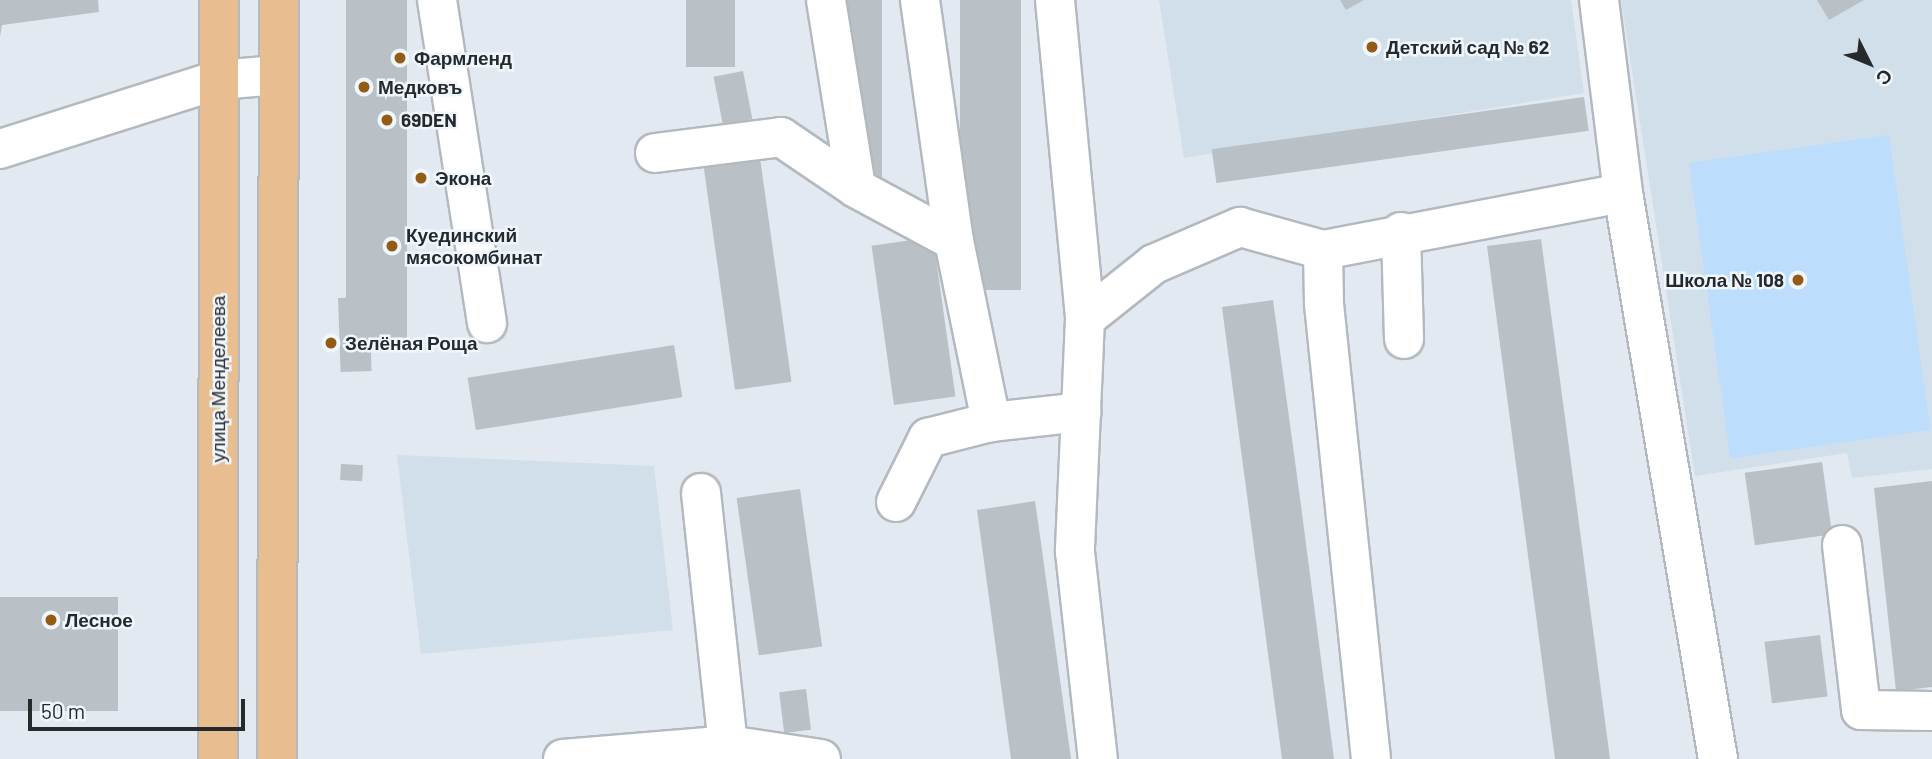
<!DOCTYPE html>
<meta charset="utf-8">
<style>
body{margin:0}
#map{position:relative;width:1932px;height:759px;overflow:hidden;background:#e2e9f0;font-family:Barlow,sans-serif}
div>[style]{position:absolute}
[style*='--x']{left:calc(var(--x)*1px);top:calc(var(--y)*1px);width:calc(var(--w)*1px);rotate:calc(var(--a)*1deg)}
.built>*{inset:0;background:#d1dfeb}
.green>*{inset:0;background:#bcddfc;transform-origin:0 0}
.building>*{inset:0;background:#b9c0c6;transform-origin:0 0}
.roads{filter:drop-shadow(2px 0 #b2b9bf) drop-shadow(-2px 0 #b2b9bf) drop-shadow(0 2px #b2b9bf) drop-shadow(0 -2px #b2b9bf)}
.minor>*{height:38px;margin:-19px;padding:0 19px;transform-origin:19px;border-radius:19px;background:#fff}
.major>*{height:38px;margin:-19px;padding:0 19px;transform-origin:19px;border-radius:19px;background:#e8be91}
.dots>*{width:19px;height:19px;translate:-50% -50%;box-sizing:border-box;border:4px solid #eff7fd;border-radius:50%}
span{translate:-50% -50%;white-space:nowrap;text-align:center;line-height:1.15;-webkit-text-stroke:5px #eff7fd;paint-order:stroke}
.poi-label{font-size:19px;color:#272a2d;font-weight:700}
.left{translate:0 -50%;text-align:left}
.right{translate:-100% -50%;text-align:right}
.street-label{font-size:19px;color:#272a2d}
.north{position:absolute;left:1834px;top:28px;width:70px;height:70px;-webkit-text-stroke:5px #eff7fd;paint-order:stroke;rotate:133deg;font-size:19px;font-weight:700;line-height:28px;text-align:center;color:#272a2d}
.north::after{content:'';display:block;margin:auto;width:24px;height:32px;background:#272a2d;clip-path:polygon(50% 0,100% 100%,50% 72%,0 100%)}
.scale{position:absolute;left:28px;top:699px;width:217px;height:32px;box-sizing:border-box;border:4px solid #272a2d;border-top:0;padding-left:9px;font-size:21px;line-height:24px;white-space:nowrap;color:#272a2d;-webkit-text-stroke:5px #eff7fd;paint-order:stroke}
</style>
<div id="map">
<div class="built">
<div style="clip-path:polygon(1159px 0,1571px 0,1584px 93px,1184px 158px)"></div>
<div style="clip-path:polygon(1621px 0,1932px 0,1932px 469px,1852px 478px,1847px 453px,1695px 476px)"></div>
<div style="clip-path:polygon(397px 455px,654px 466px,673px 630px,421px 654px)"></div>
</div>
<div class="green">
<div style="left:1889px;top:135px;width:298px;height:202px;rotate:82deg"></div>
</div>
<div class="building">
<div style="clip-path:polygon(0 0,98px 0,99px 12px,2px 25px,0 37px)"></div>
<div style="left:346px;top:0;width:61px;height:338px"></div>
<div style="left:686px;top:0;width:49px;height:67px"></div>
<div style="left:845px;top:0;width:37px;height:184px"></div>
<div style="left:960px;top:0;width:61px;height:290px"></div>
<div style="clip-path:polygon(1340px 0,1364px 0,1346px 10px)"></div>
<div style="clip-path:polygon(1817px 0,1864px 0,1829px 20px)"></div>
<div style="left:743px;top:71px;width:49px;height:30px;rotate:79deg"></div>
<div style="left:1584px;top:97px;width:34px;height:376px;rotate:82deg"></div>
<div style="left:760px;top:158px;width:226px;height:57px;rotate:82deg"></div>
<div style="left:933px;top:237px;width:161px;height:62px;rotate:82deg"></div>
<div style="clip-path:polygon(1541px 239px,1568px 440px,1610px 759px,1555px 759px,1487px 246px)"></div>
<div style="left:369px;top:297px;width:74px;height:31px;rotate:88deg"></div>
<div style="clip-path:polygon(1273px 300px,1300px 498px,1334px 759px,1282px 759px,1222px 307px)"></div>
<div style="left:674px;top:345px;width:53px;height:209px;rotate:81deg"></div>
<div style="left:1822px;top:462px;width:73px;height:78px;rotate:82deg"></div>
<div style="left:341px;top:464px;width:22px;height:16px;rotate:3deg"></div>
<div style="clip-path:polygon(1932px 481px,1932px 687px,1896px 691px,1874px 488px)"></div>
<div style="left:800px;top:489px;width:159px;height:64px;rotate:82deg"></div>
<div style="clip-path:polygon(1035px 501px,1040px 536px,1071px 759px,1011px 759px,977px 510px)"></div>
<div style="left:0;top:597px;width:118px;height:114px"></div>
<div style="left:1820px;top:635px;width:62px;height:56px;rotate:83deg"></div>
<div style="left:806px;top:689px;width:41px;height:27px;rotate:83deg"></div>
</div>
<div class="roads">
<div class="minor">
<div style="--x:437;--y:0;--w:327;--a:81.2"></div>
<div style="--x:826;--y:0;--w:190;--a:80.9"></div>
<div style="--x:856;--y:188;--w:111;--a:28.4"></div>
<div style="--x:954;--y:241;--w:185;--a:78.4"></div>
<div style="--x:991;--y:422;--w:91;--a:-6.3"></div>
<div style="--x:920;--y:0;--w:243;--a:82"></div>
<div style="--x:1055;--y:0;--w:320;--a:84.6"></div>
<div style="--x:1085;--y:319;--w:233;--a:92.5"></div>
<div style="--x:1075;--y:552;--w:208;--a:83.7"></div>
<div style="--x:1599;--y:0;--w:194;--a:82.9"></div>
<div style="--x:1623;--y:193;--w:574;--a:80.47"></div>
<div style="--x:0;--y:149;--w:229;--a:-17.6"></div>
<div style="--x:218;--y:80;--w:60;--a:-4.8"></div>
<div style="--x:655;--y:153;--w:127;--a:-7.2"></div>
<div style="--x:781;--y:137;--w:91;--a:34.2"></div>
<div style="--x:1401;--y:232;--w:107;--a:88.4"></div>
<div style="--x:1085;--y:319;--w:88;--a:-38.6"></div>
<div style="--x:1154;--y:264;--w:94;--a:-23.3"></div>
<div style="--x:1240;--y:227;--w:86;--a:15.5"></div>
<div style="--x:701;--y:493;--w:253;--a:83.9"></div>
<div style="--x:896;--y:502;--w:72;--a:-63.4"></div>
<div style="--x:928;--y:438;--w:65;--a:-14.3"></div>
<div style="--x:1842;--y:545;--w:166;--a:83.4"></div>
<div style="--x:1861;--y:710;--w:71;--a:0.8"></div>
<div style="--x:563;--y:759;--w:166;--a:-4.8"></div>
<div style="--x:728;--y:745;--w:94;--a:8.6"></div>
<div style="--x:1371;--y:759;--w:458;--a:-95.9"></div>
<div style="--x:1324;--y:303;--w:53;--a:-91.1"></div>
<div style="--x:1323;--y:250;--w:305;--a:-10.8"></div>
</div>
<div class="major">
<div style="--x:218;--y:759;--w:759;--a:-89.92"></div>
<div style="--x:277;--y:759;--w:759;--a:-89.85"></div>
</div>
</div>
<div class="dots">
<div style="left:1372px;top:47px;background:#935b15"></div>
<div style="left:400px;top:58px;background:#935b15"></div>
<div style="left:364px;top:87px;background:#935b15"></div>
<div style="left:387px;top:120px;background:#935b15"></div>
<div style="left:421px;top:178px;background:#935b15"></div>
<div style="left:392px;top:246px;background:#935b15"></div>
<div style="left:1798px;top:280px;background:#935b15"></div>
<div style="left:331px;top:343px;background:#935b15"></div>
<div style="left:51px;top:620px;background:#935b15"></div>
</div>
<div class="poi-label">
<span class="left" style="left:1386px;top:47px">Детский сад № 62</span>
<span class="left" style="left:414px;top:58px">Фармленд</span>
<span class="left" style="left:378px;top:87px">Медковъ</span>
<span class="left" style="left:401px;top:120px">69DEN</span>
<span class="left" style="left:435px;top:178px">Экона</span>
<span class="left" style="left:406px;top:246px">Куединский<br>мясокомбинат</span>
<span class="right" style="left:1784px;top:280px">Школа № 108</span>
<span class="left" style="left:345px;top:343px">Зелёная Роща</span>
<span class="left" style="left:65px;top:620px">Лесное</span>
</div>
<div class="street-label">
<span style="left:218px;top:379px;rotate:-90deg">улица Менделеева</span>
</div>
<div class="north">С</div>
<div class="scale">50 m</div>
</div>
